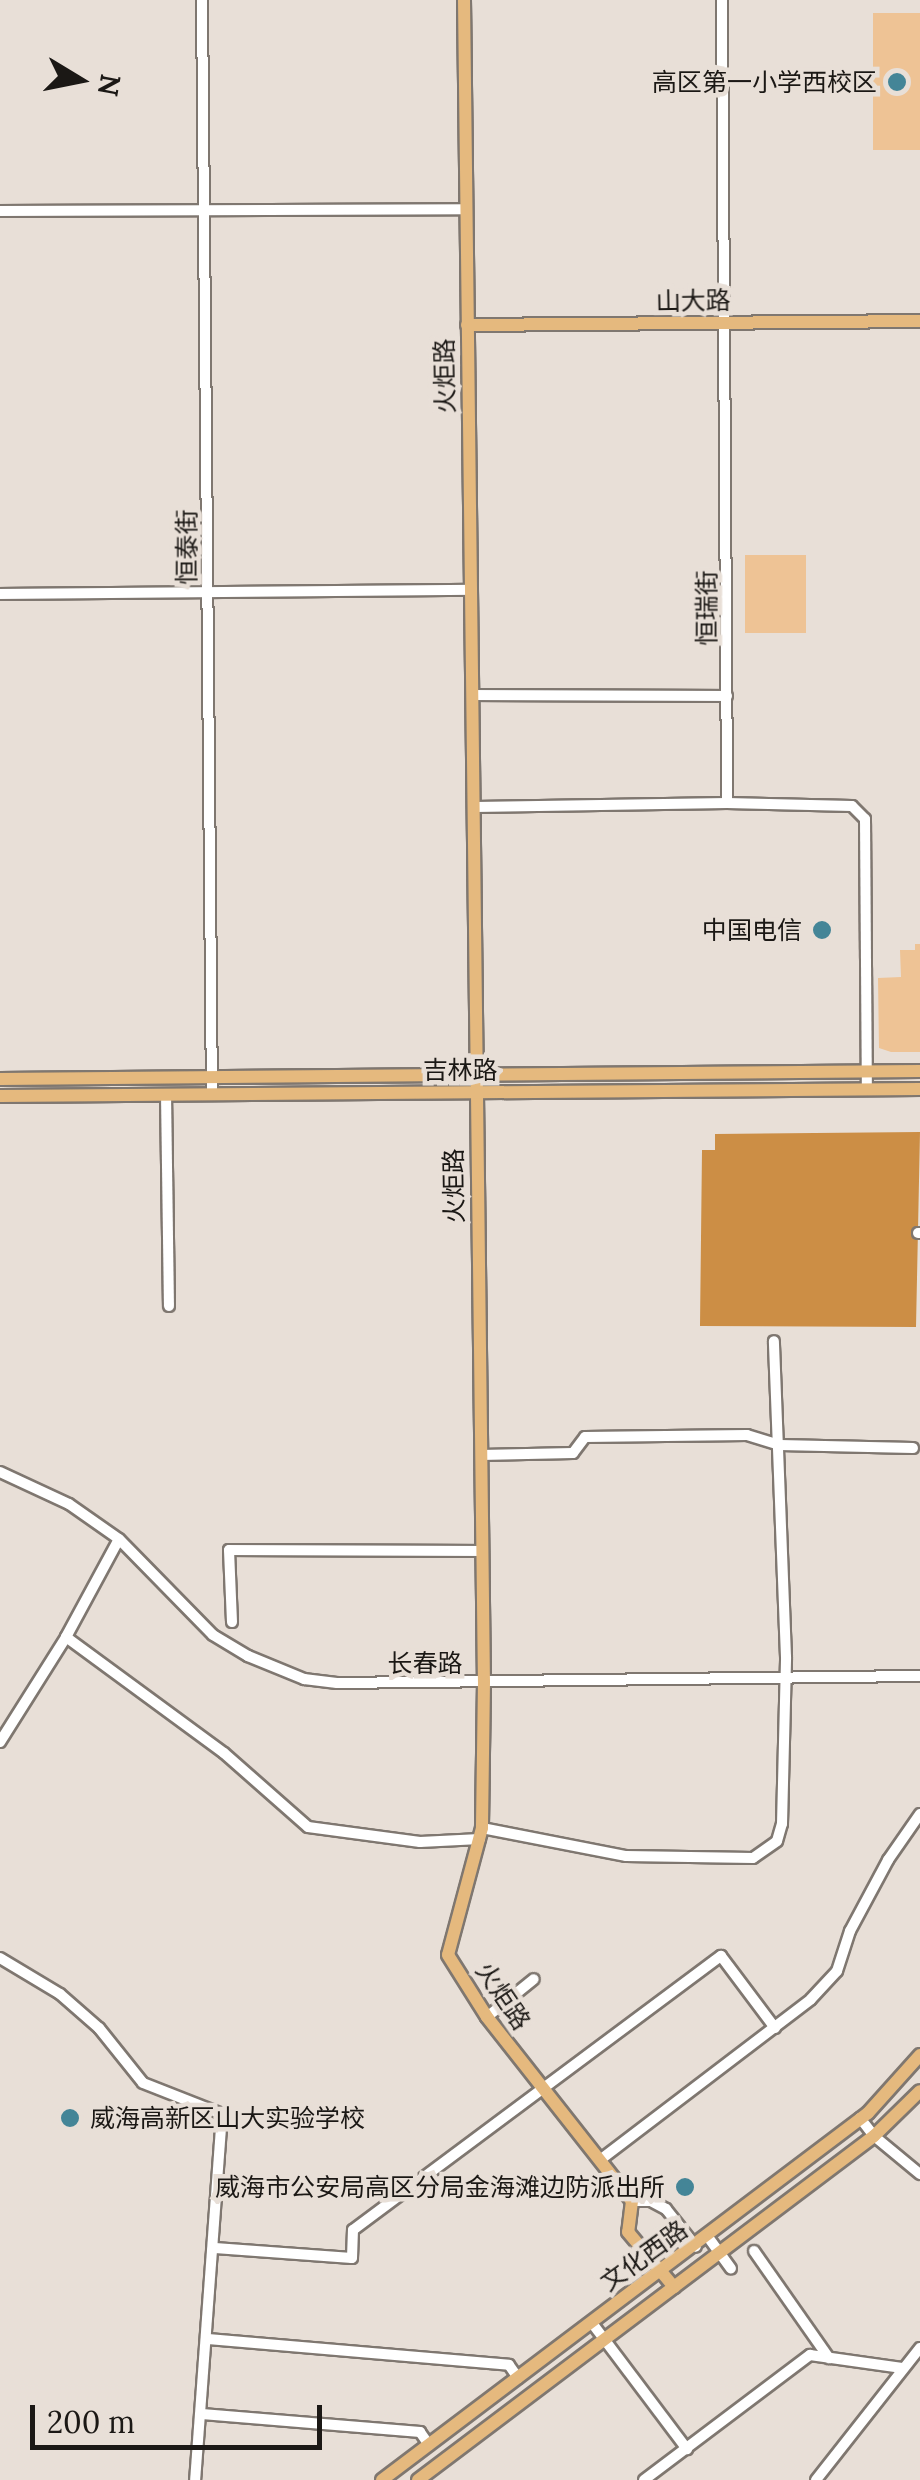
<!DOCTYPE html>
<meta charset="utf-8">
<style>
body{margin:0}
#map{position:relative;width:920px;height:2480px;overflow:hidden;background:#e8dfd7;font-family:Lora,"Noto Sans SC",serif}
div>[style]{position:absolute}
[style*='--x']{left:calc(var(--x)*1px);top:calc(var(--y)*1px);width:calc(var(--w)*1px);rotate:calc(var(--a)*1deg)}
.green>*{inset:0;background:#eec395;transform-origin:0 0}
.water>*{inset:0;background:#cc8e45}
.roads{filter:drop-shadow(2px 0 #7f7770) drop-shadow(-2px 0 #7f7770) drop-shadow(0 2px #7f7770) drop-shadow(0 -2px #7f7770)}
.minor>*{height:10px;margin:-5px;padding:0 5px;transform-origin:5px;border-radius:5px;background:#fff}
.major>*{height:12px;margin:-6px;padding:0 6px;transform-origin:6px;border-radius:6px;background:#e5b97e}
.dots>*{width:28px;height:28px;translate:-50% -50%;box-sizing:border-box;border:5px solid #e8dfd7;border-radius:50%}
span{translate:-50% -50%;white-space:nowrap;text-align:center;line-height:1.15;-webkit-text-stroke:9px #e8dfd7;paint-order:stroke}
.poi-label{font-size:25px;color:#1b1815}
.right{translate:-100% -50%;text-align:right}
.left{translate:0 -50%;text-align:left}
.street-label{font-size:25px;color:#1b1815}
.north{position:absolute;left:30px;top:30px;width:100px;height:100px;-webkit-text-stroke:8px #e8dfd7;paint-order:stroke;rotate:100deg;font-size:28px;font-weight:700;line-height:40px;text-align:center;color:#1b1815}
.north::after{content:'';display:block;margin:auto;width:35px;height:45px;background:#1b1815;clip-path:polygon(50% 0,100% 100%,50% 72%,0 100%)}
.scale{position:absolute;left:30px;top:2405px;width:292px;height:45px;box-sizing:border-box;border:5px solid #1b1815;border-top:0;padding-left:12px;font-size:30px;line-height:35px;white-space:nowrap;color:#1b1815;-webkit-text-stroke:8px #e8dfd7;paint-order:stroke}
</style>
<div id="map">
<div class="green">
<div style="left:920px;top:13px;width:137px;height:47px;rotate:90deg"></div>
<div style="left:745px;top:555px;width:61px;height:78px"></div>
<div style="clip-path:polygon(915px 944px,920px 944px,920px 1052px,891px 1052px,879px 1048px,878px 978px,901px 977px,900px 950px,915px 950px)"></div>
</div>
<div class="water">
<div style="clip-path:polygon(920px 1132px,916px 1327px,700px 1326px,702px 1150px,715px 1150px,715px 1134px)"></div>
</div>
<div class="roads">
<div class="minor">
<div style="--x:202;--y:0;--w:1094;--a:89.48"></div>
<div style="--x:722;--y:0;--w:803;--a:89.64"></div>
<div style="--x:727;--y:803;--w:125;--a:1.4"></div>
<div style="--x:852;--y:806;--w:18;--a:45"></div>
<div style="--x:865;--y:819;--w:269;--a:89.6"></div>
<div style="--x:0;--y:211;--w:464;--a:-0.2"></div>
<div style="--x:0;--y:594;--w:472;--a:-0.5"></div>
<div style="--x:474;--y:695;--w:253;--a:0.2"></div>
<div style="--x:475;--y:807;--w:252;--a:-0.9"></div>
<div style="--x:166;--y:1094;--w:212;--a:89.2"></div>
<div style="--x:918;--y:1233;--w:2;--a:0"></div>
<div style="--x:481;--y:1455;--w:92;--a:-1.2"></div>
<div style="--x:573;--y:1453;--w:20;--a:-53"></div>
<div style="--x:585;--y:1437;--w:162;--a:-0.7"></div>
<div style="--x:747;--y:1435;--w:34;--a:17"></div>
<div style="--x:780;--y:1445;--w:133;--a:1.3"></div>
<div style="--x:0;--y:1472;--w:76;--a:24.9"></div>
<div style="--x:69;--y:1504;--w:61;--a:35"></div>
<div style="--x:119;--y:1539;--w:134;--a:45.6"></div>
<div style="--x:213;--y:1635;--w:41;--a:31"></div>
<div style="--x:248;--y:1656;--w:61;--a:22.3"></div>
<div style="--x:304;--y:1679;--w:33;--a:7"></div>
<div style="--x:337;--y:1683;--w:583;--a:-0.69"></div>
<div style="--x:232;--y:1622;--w:72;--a:-92.4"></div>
<div style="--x:229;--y:1550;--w:254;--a:0.2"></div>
<div style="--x:66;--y:1637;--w:196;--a:36.3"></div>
<div style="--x:224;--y:1753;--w:112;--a:41.4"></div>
<div style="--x:308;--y:1827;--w:113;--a:7.6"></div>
<div style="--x:420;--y:1842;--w:60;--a:-2.9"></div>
<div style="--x:0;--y:1742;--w:124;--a:-57.8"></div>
<div style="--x:66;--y:1637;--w:111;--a:-61.6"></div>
<div style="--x:482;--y:1828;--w:147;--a:11"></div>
<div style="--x:626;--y:1856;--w:127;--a:0.9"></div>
<div style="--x:753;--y:1858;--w:29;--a:-35"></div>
<div style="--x:777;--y:1841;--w:18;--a:-74"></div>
<div style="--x:782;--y:1824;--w:167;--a:-88.6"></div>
<div style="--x:786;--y:1657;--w:316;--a:-92.2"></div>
<div style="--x:0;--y:1958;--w:70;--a:31"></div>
<div style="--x:60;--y:1994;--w:52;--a:41.1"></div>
<div style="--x:99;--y:2028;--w:70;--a:51.3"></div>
<div style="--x:143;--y:2083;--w:85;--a:21.4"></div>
<div style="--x:222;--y:2114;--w:367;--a:94.2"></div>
<div style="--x:487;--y:2017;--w:60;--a:-39"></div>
<div style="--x:860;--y:2118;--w:23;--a:52"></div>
<div style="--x:874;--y:2136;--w:60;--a:39.6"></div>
<div style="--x:600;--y:2160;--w:265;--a:-37.3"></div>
<div style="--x:811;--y:1999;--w:38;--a:-47"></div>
<div style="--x:837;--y:1971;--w:42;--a:-72"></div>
<div style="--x:850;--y:1931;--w:81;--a:-61.8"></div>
<div style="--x:888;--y:1860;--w:56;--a:-55.2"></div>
<div style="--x:632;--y:2201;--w:19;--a:0"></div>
<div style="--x:651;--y:2201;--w:17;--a:28"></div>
<div style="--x:666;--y:2209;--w:48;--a:51.7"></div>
<div style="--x:708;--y:2237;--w:39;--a:54"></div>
<div style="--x:215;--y:2248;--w:137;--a:4.2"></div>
<div style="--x:352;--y:2258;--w:28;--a:-88"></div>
<div style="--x:353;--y:2230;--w:459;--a:-36.7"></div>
<div style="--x:721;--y:1956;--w:90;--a:53.1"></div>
<div style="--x:754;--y:2251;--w:131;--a:55"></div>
<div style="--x:592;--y:2323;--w:158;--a:53"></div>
<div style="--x:208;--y:2339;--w:302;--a:4.9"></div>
<div style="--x:509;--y:2365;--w:16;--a:55"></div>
<div style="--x:202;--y:2414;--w:219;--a:4.7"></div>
<div style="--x:420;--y:2432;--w:16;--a:55"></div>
<div style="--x:644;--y:2480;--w:208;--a:-37"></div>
<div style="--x:810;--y:2355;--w:93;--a:8"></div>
<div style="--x:816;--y:2480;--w:168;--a:-51.8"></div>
</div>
<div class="major">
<div style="--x:464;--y:0;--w:1682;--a:89.32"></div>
<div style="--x:484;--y:1682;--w:146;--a:90.8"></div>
<div style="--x:482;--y:1828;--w:131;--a:105"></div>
<div style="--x:448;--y:1955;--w:73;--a:57.8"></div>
<div style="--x:487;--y:2017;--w:234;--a:51.8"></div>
<div style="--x:632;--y:2201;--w:31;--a:97"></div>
<div style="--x:628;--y:2232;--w:72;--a:50.1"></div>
<div style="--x:467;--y:325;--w:453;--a:-0.5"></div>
<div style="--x:0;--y:1079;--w:920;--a:-0.5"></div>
<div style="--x:0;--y:1096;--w:920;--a:-0.44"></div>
<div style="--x:382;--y:2480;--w:609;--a:-37.06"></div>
<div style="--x:868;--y:2113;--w:78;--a:-48.1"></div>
<div style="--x:418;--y:2480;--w:571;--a:-37.03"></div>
<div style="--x:874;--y:2136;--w:64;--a:-44.4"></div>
</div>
</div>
<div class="dots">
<div style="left:897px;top:82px;background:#448597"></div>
<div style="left:822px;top:930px;background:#448597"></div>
<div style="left:70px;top:2118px;background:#448597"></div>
<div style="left:685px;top:2187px;background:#448597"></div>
</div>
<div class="poi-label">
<span class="right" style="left:877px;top:82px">高区第一小学西校区</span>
<span class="right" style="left:802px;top:930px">中国电信</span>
<span class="left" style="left:90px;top:2118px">威海高新区山大实验学校</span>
<span class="right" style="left:665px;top:2187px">威海市公安局高区分局金海滩边防派出所</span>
</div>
<div class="street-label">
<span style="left:693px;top:301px;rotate:-1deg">山大路</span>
<span style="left:445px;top:376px;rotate:-91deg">火炬路</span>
<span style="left:187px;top:547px;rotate:-90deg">恒泰街</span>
<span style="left:707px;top:608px;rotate:-90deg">恒瑞街</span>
<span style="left:460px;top:1070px">吉林路</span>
<span style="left:454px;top:1186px;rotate:-91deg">火炬路</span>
<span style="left:425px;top:1663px">长春路</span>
<span style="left:503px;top:1996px;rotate:56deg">火炬路</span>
<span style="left:644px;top:2256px;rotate:-36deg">文化西路</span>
</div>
<div class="north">N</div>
<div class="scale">200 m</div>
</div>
